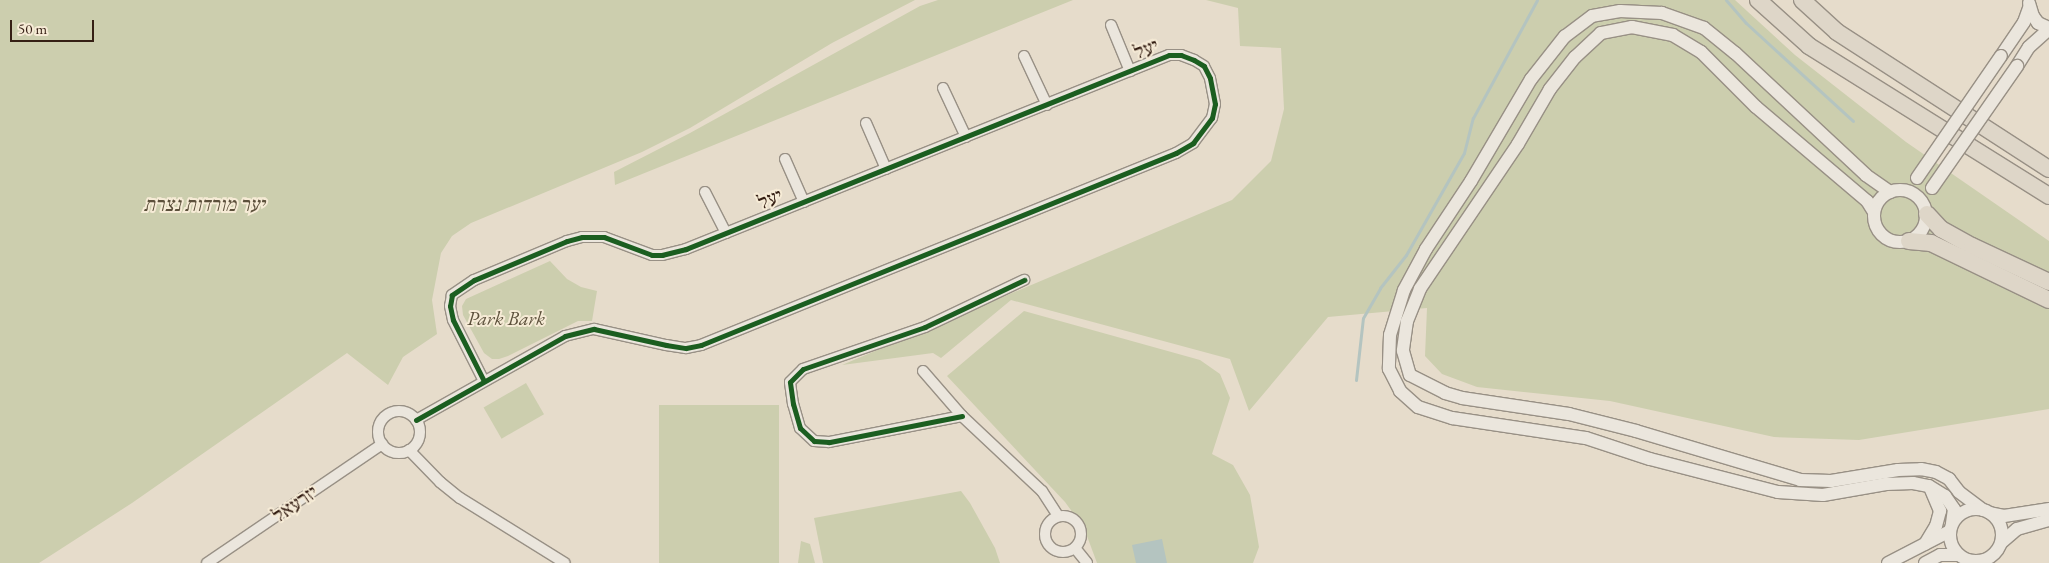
<!DOCTYPE html>
<meta charset="utf-8">
<style>
body{margin:0}
#map{position:relative;width:2049px;height:563px;overflow:hidden;background:#e6dccb;font-family:"EB Garamond","Frank Ruhl Libre",serif}
div>[style]{position:absolute}
[style*='--x']{left:calc(var(--x)*1px);top:calc(var(--y)*1px);width:calc(var(--w)*1px);rotate:calc(var(--a)*1deg)}
.green>*{inset:0;background:#ccceae;transform-origin:0 0}
.water>*{inset:0;background:#b4c4c0}
.stream>*{height:3px;margin:-1.5px;padding:0 1.5px;transform-origin:1.5px;border-radius:1.5px;background:#b4c4c0}
.roads{filter:drop-shadow(1px 0 #989085) drop-shadow(-1px 0 #989085) drop-shadow(0 1px #989085) drop-shadow(0 -1px #989085)}
.minor>*{height:10px;margin:-5px;padding:0 5px;transform-origin:5px;border-radius:5px;background:#ebe6dd}
.minor>.ring{margin:-5px;padding:0;box-sizing:content-box;background:none;border:10px solid #ebe6dd;border-radius:50%}
.tertiary>*{height:12px;margin:-6px;padding:0 6px;transform-origin:6px;border-radius:6px;background:#ebe6dd}
.tertiary>.ring{margin:-6px;padding:0;box-sizing:content-box;background:none;border:12px solid #ebe6dd;border-radius:50%}
.trunk>*{height:16px;margin:-8px;padding:0 8px;transform-origin:8px;border-radius:8px;background:#ded6c8}
.bridges{filter:drop-shadow(1px 0 #989085) drop-shadow(-1px 0 #989085) drop-shadow(0 1px #989085) drop-shadow(0 -1px #989085)}
.tertiary-bridge>*{height:12px;margin:-6px;padding:0 6px;transform-origin:6px;border-radius:6px;background:#ebe6dd}
.cycleway>*{height:5px;margin:-2.5px;padding:0 2.5px;transform-origin:2.5px;border-radius:2.5px;background:#1b5e20}
span{translate:-50% -50%;white-space:nowrap;text-align:center;line-height:1.15;-webkit-text-stroke:4px #f6ebd6;paint-order:stroke}
.street-label{font-size:20px;color:#351f14}
.park-label{font-size:20px;color:#5c503b;font-style:italic}
.scale{position:absolute;left:10px;top:20px;width:84px;height:22px;box-sizing:border-box;border:2px solid #351f14;border-top:0;padding-left:6px;font-size:15px;line-height:18px;white-space:nowrap;color:#351f14;-webkit-text-stroke:4px #f6ebd6;paint-order:stroke}
</style>
<div id="map">
<div class="green">
<div style="clip-path:polygon(0 0,915px 0,832px 43px,690px 128px,642px 152px,471px 223px,452px 236px,441px 253px,432px 300px,437px 334px,403px 357px,388px 385px,347px 353px,132px 503px,39px 563px,0 563px)"></div>
<div style="clip-path:polygon(938px 0,1073px 0,615px 185px,614px 172px,690px 133px,920px 6px)"></div>
<div style="clip-path:polygon(1206px 0,1735px 0,1795px 55px,1906px 142px,2049px 241px,2049px 409px,1859px 440px,1774px 437px,1610px 401px,1477px 387px,1442px 374px,1425px 356px,1427px 308px,1328px 317px,1249px 411px,1230px 359px,1011px 300px,941px 358px,933px 353px,842px 365px,1232px 200px,1271px 161px,1284px 109px,1281px 48px,1240px 46px,1238px 8px)"></div>
<div style="clip-path:polygon(550px 261px,567px 279px,581px 287px,597px 291px,592px 321px,578px 321px,508px 356px,499px 359px,492px 359px,484px 353px,463px 315px,462px 306px,466px 299px)"></div>
<div style="clip-path:polygon(1024px 311px,1200px 360px,1220px 374px,1230px 398px,1212px 454px,1233px 465px,1250px 495px,1259px 547px,1253px 563px,1097px 563px,1084px 528px,1065px 502px,947px 376px)"></div>
<div style="left:526px;top:383px;width:36px;height:49px;rotate:60deg"></div>
<div style="left:659px;top:405px;width:120px;height:158px"></div>
<div style="clip-path:polygon(961px 491px,970px 503px,995px 548px,1000px 563px,823px 563px,814px 518px)"></div>
<div style="clip-path:polygon(801px 541px,810px 544px,815px 563px,798px 563px)"></div>
</div>
<div class="water">
<div style="clip-path:polygon(1162px 539px,1167px 563px,1136px 563px,1132px 545px)"></div>
</div>
<div class="stream">
<div style="--x:1726;--y:0;--w:30;--a:49"></div>
<div style="--x:1746;--y:23;--w:145;--a:42.5"></div>
<div style="--x:1356;--y:380;--w:62;--a:-83.6"></div>
<div style="--x:1363;--y:318;--w:34;--a:-60"></div>
<div style="--x:1380;--y:288;--w:42;--a:-51.8"></div>
<div style="--x:1406;--y:255;--w:117;--a:-60.4"></div>
<div style="--x:1464;--y:153;--w:36;--a:-76"></div>
<div style="--x:1473;--y:118;--w:134;--a:-61.5"></div>
</div>
<div class="roads">
<div class="minor">
<div style="--x:1111;--y:25;--w:50;--a:67.6"></div>
<div style="--x:1024;--y:56;--w:54;--a:64.9"></div>
<div style="--x:943;--y:88;--w:54;--a:64.9"></div>
<div style="--x:866;--y:123;--w:50;--a:66.5"></div>
<div style="--x:785;--y:159;--w:47;--a:66.2"></div>
<div style="--x:705;--y:192;--w:46;--a:62.9"></div>
<div style="--x:923;--y:371;--w:60;--a:49.1"></div>
<div style="--x:962;--y:416;--w:110;--a:43.2"></div>
<div style="--x:1042;--y:491;--w:30;--a:57"></div>
<div class="ring" style="left:378px;top:411px;width:32px;height:32px"></div>
<div style="--x:962;--y:416;--w:136;--a:168.9"></div>
<div style="--x:829;--y:442;--w:15;--a:-176"></div>
<div style="--x:814;--y:441;--w:19;--a:-137"></div>
<div style="--x:800;--y:428;--w:25;--a:-106"></div>
<div style="--x:793;--y:404;--w:22;--a:-98"></div>
<div style="--x:790;--y:382;--w:18;--a:-45"></div>
<div style="--x:803;--y:369;--w:129;--a:-19"></div>
<div style="--x:925;--y:327;--w:110;--a:-25.4"></div>
<div style="--x:416;--y:420;--w:171;--a:-29.4"></div>
<div style="--x:565;--y:336;--w:30;--a:-14"></div>
<div style="--x:594;--y:329;--w:74;--a:12.5"></div>
<div style="--x:666;--y:345;--w:20;--a:9"></div>
<div style="--x:686;--y:348;--w:15;--a:-11"></div>
<div style="--x:701;--y:345;--w:512;--a:-22.01"></div>
<div style="--x:1176;--y:153;--w:20;--a:-30"></div>
<div style="--x:1193;--y:143;--w:31;--a:-53"></div>
<div style="--x:1212;--y:118;--w:14;--a:-78"></div>
<div style="--x:1215;--y:104;--w:26;--a:-101"></div>
<div style="--x:1210;--y:78;--w:13;--a:-117"></div>
<div style="--x:1204;--y:66;--w:12;--a:-149"></div>
<div style="--x:1194;--y:60;--w:14;--a:-159"></div>
<div style="--x:1181;--y:55;--w:12;--a:180"></div>
<div style="--x:1169;--y:55;--w:521;--a:158.12"></div>
<div style="--x:686;--y:249;--w:25;--a:166"></div>
<div style="--x:662;--y:255;--w:10;--a:180"></div>
<div style="--x:652;--y:255;--w:51;--a:-159.4"></div>
<div style="--x:604;--y:237;--w:22;--a:180"></div>
<div style="--x:582;--y:237;--w:16;--a:165"></div>
<div style="--x:567;--y:241;--w:101;--a:157.2"></div>
<div style="--x:474;--y:280;--w:27;--a:146"></div>
<div style="--x:452;--y:295;--w:11;--a:100"></div>
<div style="--x:450;--y:306;--w:14;--a:78"></div>
<div style="--x:453;--y:320;--w:68;--a:63.1"></div>
<div style="--x:409;--y:450;--w:45;--a:45.9"></div>
<div style="--x:440;--y:482;--w:26;--a:39"></div>
<div style="--x:460;--y:498;--w:123;--a:31.8"></div>
<div class="ring" style="left:1045px;top:516px;width:26px;height:26px"></div>
<div style="--x:1075;--y:548;--w:19;--a:51"></div>
<div style="--x:207;--y:563;--w:212;--a:-34.2"></div>
</div>
<div class="tertiary">
<div style="--x:2029;--y:3;--w:14;--a:73"></div>
<div style="--x:2033;--y:16;--w:9;--a:54"></div>
<div style="--x:2038;--y:23;--w:12;--a:24"></div>
<div style="--x:2001;--y:56;--w:41;--a:-55.9"></div>
<div style="--x:2024;--y:22;--w:15;--a:-70"></div>
<div style="--x:2017;--y:66;--w:22;--a:-58"></div>
<div style="--x:2029;--y:47;--w:27;--a:-42"></div>
<div class="ring" style="left:1874px;top:190px;width:40px;height:40px"></div>
<div style="--x:1890;--y:192;--w:29;--a:-145"></div>
<div style="--x:1866;--y:175;--w:179;--a:-137"></div>
<div style="--x:1735;--y:53;--w:40;--a:-141"></div>
<div style="--x:1704;--y:28;--w:45;--a:-160.3"></div>
<div style="--x:1662;--y:13;--w:42;--a:-177.3"></div>
<div style="--x:1620;--y:11;--w:28;--a:170"></div>
<div style="--x:1592;--y:16;--w:34;--a:143"></div>
<div style="--x:1565;--y:36;--w:55;--a:128.3"></div>
<div style="--x:1531;--y:79;--w:118;--a:120.5"></div>
<div style="--x:1471;--y:181;--w:82;--a:123.5"></div>
<div style="--x:1426;--y:249;--w:47;--a:118.2"></div>
<div style="--x:1404;--y:290;--w:47;--a:107.3"></div>
<div style="--x:1390;--y:335;--w:34;--a:92"></div>
<div style="--x:1389;--y:369;--w:25;--a:63"></div>
<div style="--x:1400;--y:391;--w:24;--a:42"></div>
<div style="--x:1418;--y:407;--w:36;--a:18"></div>
<div style="--x:1452;--y:418;--w:135;--a:8.5"></div>
<div style="--x:1586;--y:438;--w:67;--a:18.2"></div>
<div style="--x:1650;--y:459;--w:132;--a:14.5"></div>
<div style="--x:1778;--y:492;--w:45;--a:3.8"></div>
<div style="--x:1823;--y:495;--w:64;--a:-9.9"></div>
<div style="--x:1886;--y:484;--w:27;--a:-2"></div>
<div style="--x:1913;--y:483;--w:16;--a:11"></div>
<div style="--x:1929;--y:486;--w:19;--a:32"></div>
<div style="--x:1945;--y:496;--w:16;--a:55"></div>
<div style="--x:1954;--y:509;--w:14;--a:98"></div>
<div style="--x:1874;--y:212;--w:13;--a:-122"></div>
<div style="--x:1867;--y:201;--w:145;--a:-139.7"></div>
<div style="--x:1756;--y:107;--w:78;--a:-135"></div>
<div style="--x:1701;--y:52;--w:33;--a:-149"></div>
<div style="--x:1673;--y:35;--w:42;--a:-169"></div>
<div style="--x:1632;--y:27;--w:32;--a:169"></div>
<div style="--x:1601;--y:33;--w:35;--a:137"></div>
<div style="--x:1575;--y:57;--w:41;--a:128"></div>
<div style="--x:1550;--y:89;--w:64;--a:120.2"></div>
<div style="--x:1518;--y:144;--w:175;--a:124.1"></div>
<div style="--x:1420;--y:289;--w:35;--a:112"></div>
<div style="--x:1407;--y:321;--w:30;--a:98"></div>
<div style="--x:1403;--y:351;--w:25;--a:74"></div>
<div style="--x:1410;--y:375;--w:39;--a:27"></div>
<div style="--x:1445;--y:393;--w:18;--a:16"></div>
<div style="--x:1462;--y:398;--w:108;--a:8.5"></div>
<div style="--x:1569;--y:414;--w:69;--a:14.2"></div>
<div style="--x:1636;--y:431;--w:171;--a:16.6"></div>
<div style="--x:1800;--y:480;--w:31;--a:2"></div>
<div style="--x:1831;--y:481;--w:68;--a:-9.3"></div>
<div style="--x:1898;--y:470;--w:23;--a:-2"></div>
<div style="--x:1921;--y:469;--w:15;--a:11"></div>
<div style="--x:1936;--y:472;--w:15;--a:28"></div>
<div style="--x:1949;--y:479;--w:16;--a:52"></div>
<div style="--x:1959;--y:492;--w:30;--a:37"></div>
<div class="ring" style="left:1950px;top:509px;width:40px;height:40px"></div>
<div style="--x:1990;--y:513;--w:14;--a:12"></div>
<div style="--x:2004;--y:516;--w:46;--a:-8.8"></div>
<div style="--x:2002;--y:542;--w:20;--a:-41"></div>
<div style="--x:2017;--y:529;--w:33;--a:-16"></div>
<div style="--x:1925;--y:544;--w:21;--a:-59"></div>
<div style="--x:1936;--y:526;--w:16;--a:-75"></div>
<div style="--x:1940;--y:511;--w:25;--a:-113"></div>
<div style="--x:1888;--y:563;--w:70;--a:-27.3"></div>
<div style="--x:1925;--y:563;--w:17;--a:-28"></div>
<div style="--x:1940;--y:555;--w:18;--a:0"></div>
</div>
<div class="trunk">
<div style="--x:1758;--y:0;--w:69;--a:42"></div>
<div style="--x:1809;--y:46;--w:283;--a:32"></div>
<div style="--x:1802;--y:0;--w:47;--a:42.4"></div>
<div style="--x:1837;--y:32;--w:252;--a:32.9"></div>
<div style="--x:1927;--y:214;--w:21;--a:47"></div>
<div style="--x:1941;--y:229;--w:35;--a:29"></div>
<div style="--x:1972;--y:246;--w:85;--a:25.1"></div>
<div style="--x:1909;--y:241;--w:22;--a:5"></div>
<div style="--x:1931;--y:243;--w:131;--a:25.8"></div>
</div>
</div>
<div class="bridges">
<div class="tertiary-bridge">
<div style="--x:1917;--y:178;--w:148;--a:-55.5"></div>
<div style="--x:1932;--y:188;--w:149;--a:-55.1"></div>
</div>
</div>
<div class="cycleway">
<div style="--x:962;--y:416;--w:136;--a:168.9"></div>
<div style="--x:829;--y:442;--w:15;--a:-176"></div>
<div style="--x:814;--y:441;--w:19;--a:-137"></div>
<div style="--x:800;--y:428;--w:25;--a:-106"></div>
<div style="--x:793;--y:404;--w:22;--a:-98"></div>
<div style="--x:790;--y:382;--w:18;--a:-45"></div>
<div style="--x:803;--y:369;--w:129;--a:-19"></div>
<div style="--x:925;--y:327;--w:110;--a:-25.4"></div>
<div style="--x:416;--y:420;--w:171;--a:-29.4"></div>
<div style="--x:565;--y:336;--w:30;--a:-14"></div>
<div style="--x:594;--y:329;--w:74;--a:12.5"></div>
<div style="--x:666;--y:345;--w:20;--a:9"></div>
<div style="--x:686;--y:348;--w:15;--a:-11"></div>
<div style="--x:701;--y:345;--w:512;--a:-22.01"></div>
<div style="--x:1176;--y:153;--w:20;--a:-30"></div>
<div style="--x:1193;--y:143;--w:31;--a:-53"></div>
<div style="--x:1212;--y:118;--w:14;--a:-78"></div>
<div style="--x:1215;--y:104;--w:26;--a:-101"></div>
<div style="--x:1210;--y:78;--w:13;--a:-117"></div>
<div style="--x:1204;--y:66;--w:12;--a:-149"></div>
<div style="--x:1194;--y:60;--w:14;--a:-159"></div>
<div style="--x:1181;--y:55;--w:12;--a:180"></div>
<div style="--x:1169;--y:55;--w:521;--a:158.12"></div>
<div style="--x:686;--y:249;--w:25;--a:166"></div>
<div style="--x:662;--y:255;--w:10;--a:180"></div>
<div style="--x:652;--y:255;--w:51;--a:-159.4"></div>
<div style="--x:604;--y:237;--w:22;--a:180"></div>
<div style="--x:582;--y:237;--w:16;--a:165"></div>
<div style="--x:567;--y:241;--w:101;--a:157.2"></div>
<div style="--x:474;--y:280;--w:27;--a:146"></div>
<div style="--x:452;--y:295;--w:11;--a:100"></div>
<div style="--x:450;--y:306;--w:14;--a:78"></div>
<div style="--x:453;--y:320;--w:68;--a:63.1"></div>
</div>
<div class="street-label">
<span style="left:1146px;top:49px;rotate:-21deg">יעל</span>
<span style="left:770px;top:199px;rotate:-22deg">יעל</span>
<span style="left:295px;top:504px;rotate:-34deg">יזרעאל</span>
</div>
<div class="park-label">
<span style="left:204px;top:204px">יער מורדות נצרת</span>
<span style="left:506px;top:318px">Park Bark</span>
</div>
<div class="scale">50 m</div>
</div>
